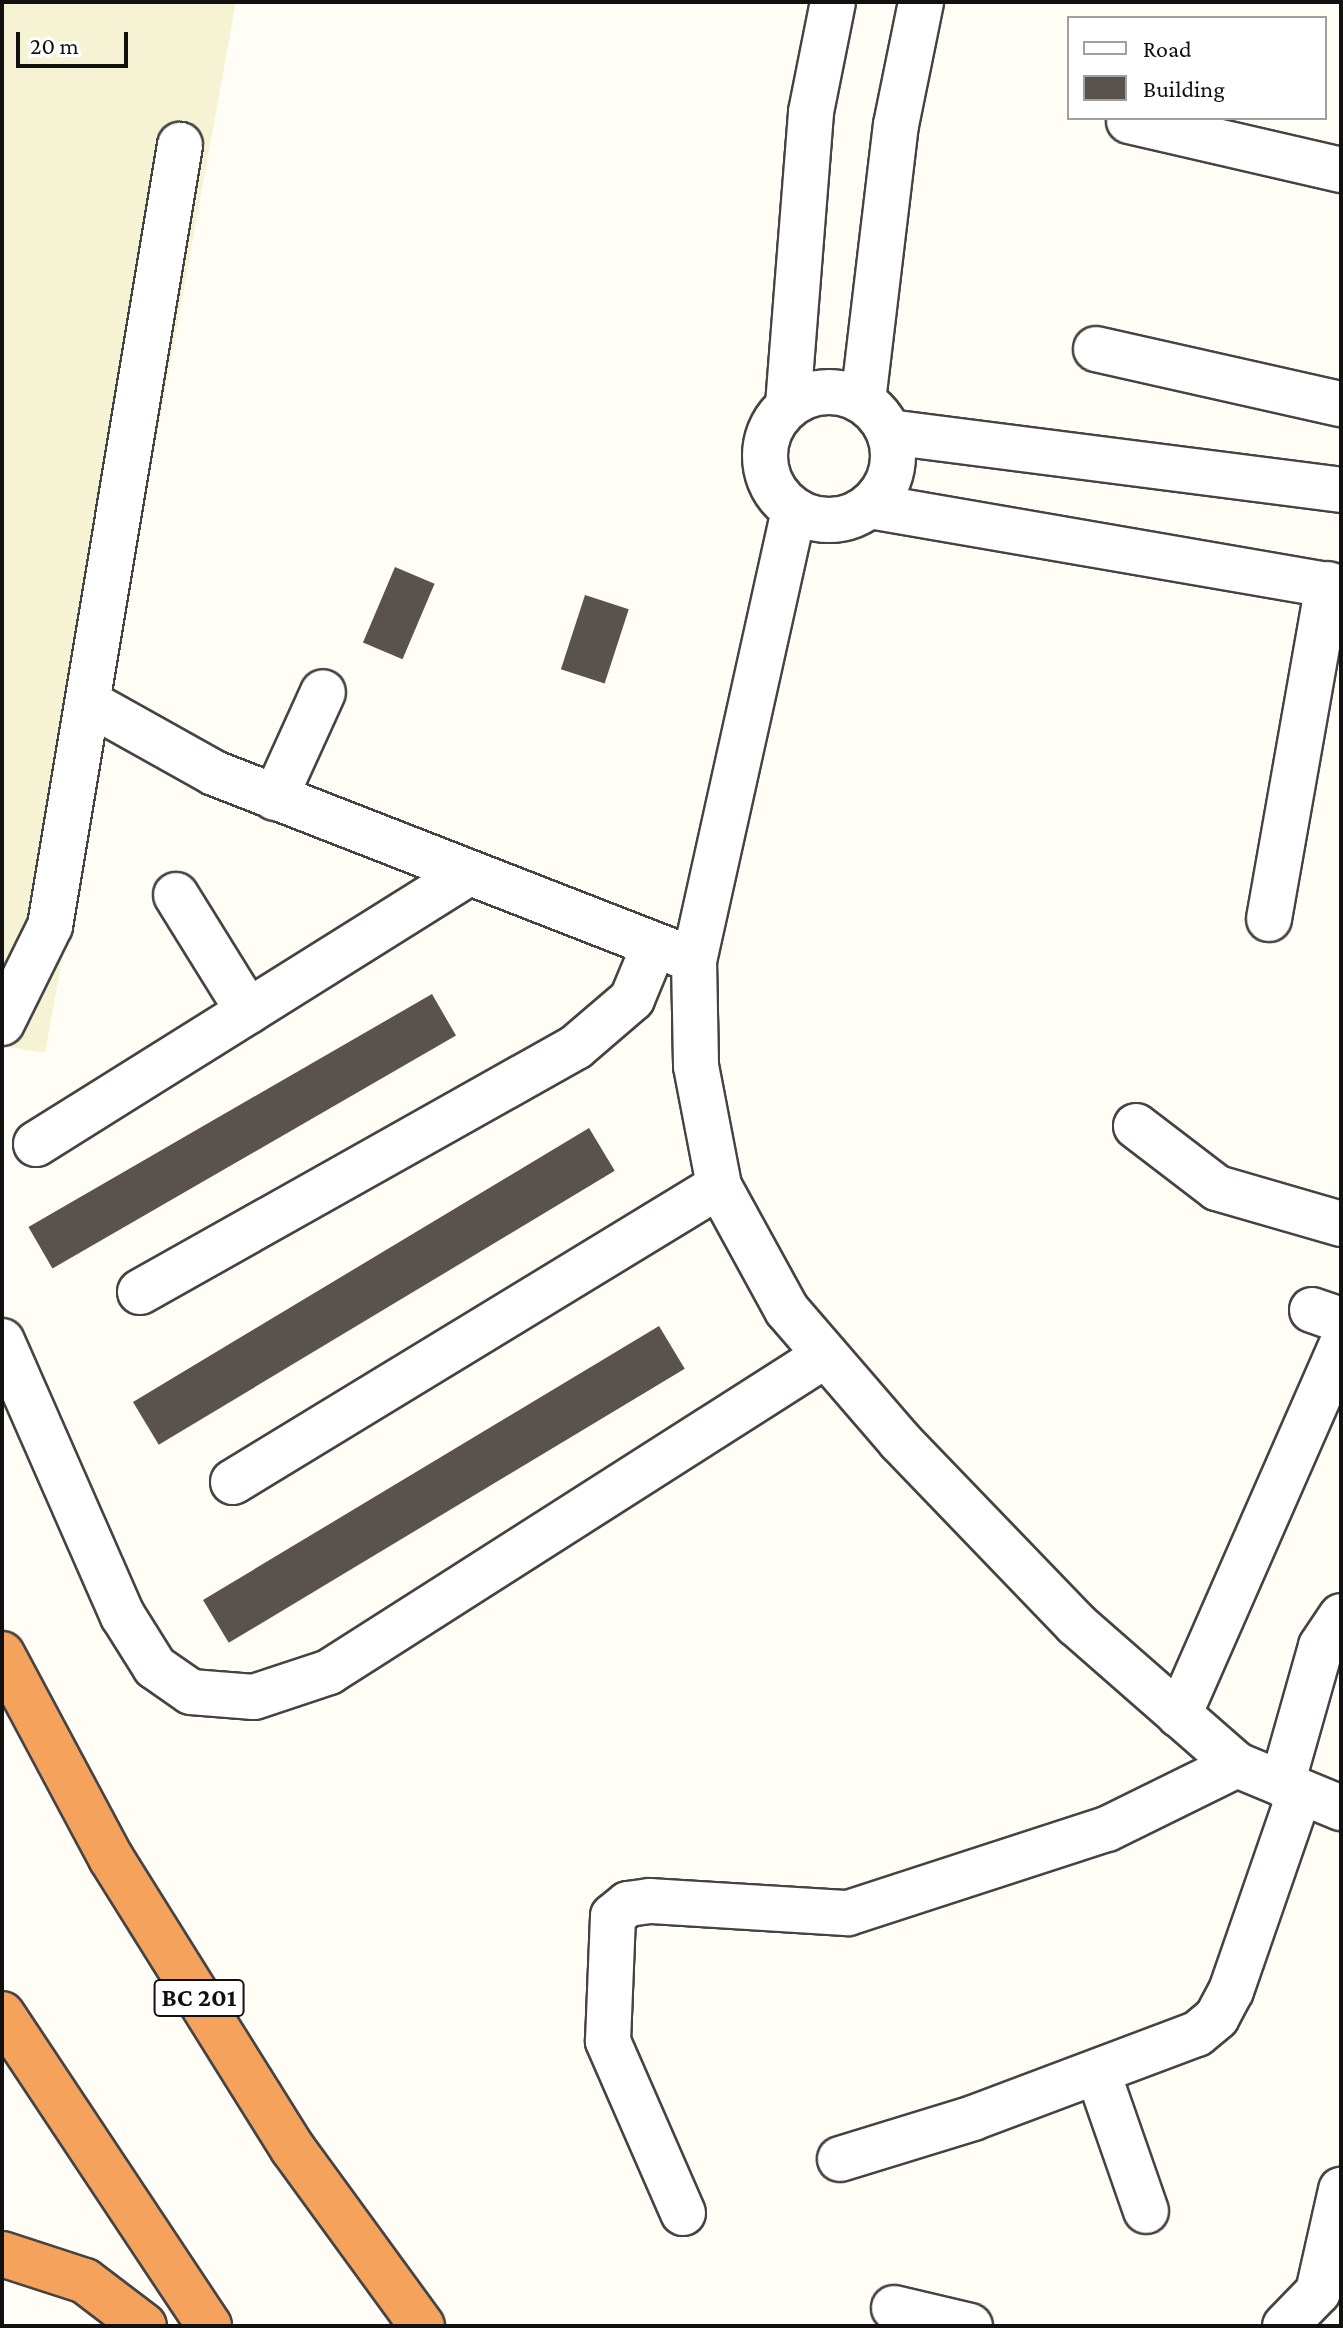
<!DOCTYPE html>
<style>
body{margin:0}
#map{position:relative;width:1343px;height:2328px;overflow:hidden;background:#fffdf5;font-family:"Crimson Pro",serif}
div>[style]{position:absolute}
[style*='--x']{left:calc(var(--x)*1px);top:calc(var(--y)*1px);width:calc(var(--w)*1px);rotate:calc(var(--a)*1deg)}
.farmland>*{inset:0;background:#f6f3d4}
.building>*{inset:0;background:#5a524d;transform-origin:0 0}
.roads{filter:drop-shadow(2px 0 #444) drop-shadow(-2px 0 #444) drop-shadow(0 2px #444) drop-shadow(0 -2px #444)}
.minor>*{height:44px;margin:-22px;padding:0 22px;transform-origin:22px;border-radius:22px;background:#fff}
.minor>.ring{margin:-22px;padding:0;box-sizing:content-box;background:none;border:44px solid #fff;border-radius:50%}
.highway>*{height:44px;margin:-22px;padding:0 22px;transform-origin:22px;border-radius:22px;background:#f5a25d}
span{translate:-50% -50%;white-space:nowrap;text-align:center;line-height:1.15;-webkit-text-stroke:8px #fff;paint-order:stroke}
.shield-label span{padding:2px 6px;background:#fff;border:2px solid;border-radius:6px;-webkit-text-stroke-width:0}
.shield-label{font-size:26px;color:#111;font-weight:700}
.frame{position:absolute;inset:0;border:4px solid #111;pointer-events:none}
.legend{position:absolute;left:1067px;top:16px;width:260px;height:104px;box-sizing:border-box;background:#fff;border:2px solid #a0a0a0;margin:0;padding:10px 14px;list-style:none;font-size:24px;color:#111}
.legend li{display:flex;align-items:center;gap:16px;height:40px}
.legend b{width:40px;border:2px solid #a0a0a0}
.scale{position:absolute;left:16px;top:32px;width:112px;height:36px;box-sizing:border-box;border:4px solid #111;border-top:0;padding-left:10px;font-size:24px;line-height:28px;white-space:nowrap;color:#111;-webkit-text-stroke:6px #fff;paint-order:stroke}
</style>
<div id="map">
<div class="farmland">
<div style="clip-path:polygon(2px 2px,236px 2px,45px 1053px,2px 1046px)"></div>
</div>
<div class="building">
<div style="left:395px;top:567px;width:43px;height:82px;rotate:23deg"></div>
<div style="left:585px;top:595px;width:46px;height:78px;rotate:18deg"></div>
<div style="left:432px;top:994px;width:48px;height:466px;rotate:60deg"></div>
<div style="left:589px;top:1128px;width:50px;height:532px;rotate:59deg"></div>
<div style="left:659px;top:1326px;width:50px;height:532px;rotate:59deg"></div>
</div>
<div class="roads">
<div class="minor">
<div style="--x:1129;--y:121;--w:218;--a:13"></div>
<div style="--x:1096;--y:349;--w:251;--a:12.7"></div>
<div class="ring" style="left:765px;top:392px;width:84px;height:84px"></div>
<div style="--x:863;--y:401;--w:278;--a:-83.2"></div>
<div style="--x:896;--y:125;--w:126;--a:-78.5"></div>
<div style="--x:788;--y:405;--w:294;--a:-85.5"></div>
<div style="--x:811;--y:112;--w:112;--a:-78.7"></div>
<div style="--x:889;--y:432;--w:456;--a:7.3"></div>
<div style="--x:870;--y:506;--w:478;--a:9.8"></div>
<div style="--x:794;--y:510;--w:461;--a:102.5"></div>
<div style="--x:694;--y:960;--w:106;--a:88.9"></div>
<div style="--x:696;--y:1066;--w:122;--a:79.1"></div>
<div style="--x:719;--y:1186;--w:141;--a:61.3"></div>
<div style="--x:787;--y:1310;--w:173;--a:49.2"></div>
<div style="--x:900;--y:1441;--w:254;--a:46.1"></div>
<div style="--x:1076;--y:1624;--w:214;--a:41.2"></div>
<div style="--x:1237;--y:1765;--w:113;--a:22.5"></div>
<div style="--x:89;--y:703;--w:143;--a:29.2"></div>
<div style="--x:214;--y:773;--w:515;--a:21.29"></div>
<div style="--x:275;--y:798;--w:116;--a:-65.6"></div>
<div style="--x:176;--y:895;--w:137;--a:58.2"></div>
<div style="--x:1269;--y:919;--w:340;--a:-80"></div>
<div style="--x:2;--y:1023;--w:108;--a:-63.7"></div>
<div style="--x:50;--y:926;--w:792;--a:-80.55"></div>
<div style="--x:1136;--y:1126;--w:102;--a:37.4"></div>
<div style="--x:1217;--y:1188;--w:129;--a:16.2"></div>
<div style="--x:36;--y:1144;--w:511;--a:-32.04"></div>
<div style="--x:140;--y:1292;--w:500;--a:-29.33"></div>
<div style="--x:576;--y:1047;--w:74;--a:-40.6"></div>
<div style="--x:632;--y:999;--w:57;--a:-67.5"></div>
<div style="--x:1312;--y:1310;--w:31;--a:19"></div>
<div style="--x:2;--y:1341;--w:300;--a:66.3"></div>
<div style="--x:123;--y:1616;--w:60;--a:57.9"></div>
<div style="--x:155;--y:1667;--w:44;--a:34.8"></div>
<div style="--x:191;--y:1692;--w:63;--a:4.5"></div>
<div style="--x:254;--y:1697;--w:79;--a:-18.4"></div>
<div style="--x:329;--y:1672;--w:589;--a:-32.53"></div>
<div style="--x:233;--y:1482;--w:569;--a:-31.34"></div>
<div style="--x:1179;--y:1715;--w:403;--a:-66.3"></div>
<div style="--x:1282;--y:1784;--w:143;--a:-74.2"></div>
<div style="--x:1321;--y:1646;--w:36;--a:-56"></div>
<div style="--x:1098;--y:2073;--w:146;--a:70.8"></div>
<div style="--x:840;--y:2159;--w:139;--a:-17.1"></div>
<div style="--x:973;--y:2118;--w:239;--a:-20.6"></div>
<div style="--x:1197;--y:2034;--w:26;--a:-40"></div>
<div style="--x:1217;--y:2017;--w:30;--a:-62"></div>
<div style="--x:1231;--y:1991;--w:211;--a:-70.9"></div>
<div style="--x:683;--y:2213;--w:188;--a:-113.6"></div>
<div style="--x:608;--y:2041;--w:125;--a:-87.7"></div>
<div style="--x:613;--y:1916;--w:19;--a:-39"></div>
<div style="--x:628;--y:1904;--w:22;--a:-8"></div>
<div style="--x:650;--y:1901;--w:198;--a:3.5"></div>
<div style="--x:848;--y:1913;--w:272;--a:-18"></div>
<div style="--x:1107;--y:1829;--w:145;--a:-26.2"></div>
<div style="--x:894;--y:2308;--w:78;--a:13.3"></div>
<div style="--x:1285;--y:2326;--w:47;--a:-45.9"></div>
<div style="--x:1318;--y:2292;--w:105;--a:-77.3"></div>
</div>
<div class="highway">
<div style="--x:2;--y:1654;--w:231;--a:61.9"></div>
<div style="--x:111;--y:1858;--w:343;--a:58"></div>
<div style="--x:293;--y:2149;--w:219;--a:53.9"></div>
<div style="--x:2;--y:2014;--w:374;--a:56.4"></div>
<div style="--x:2;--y:2254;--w:87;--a:18"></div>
<div style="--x:85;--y:2281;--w:74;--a:37.3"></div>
</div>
</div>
<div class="shield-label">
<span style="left:199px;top:1998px">BC 201</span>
</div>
<div class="frame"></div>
<ul class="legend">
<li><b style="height:10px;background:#fff"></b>Road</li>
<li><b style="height:22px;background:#5a524d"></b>Building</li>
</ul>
<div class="scale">20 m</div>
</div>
